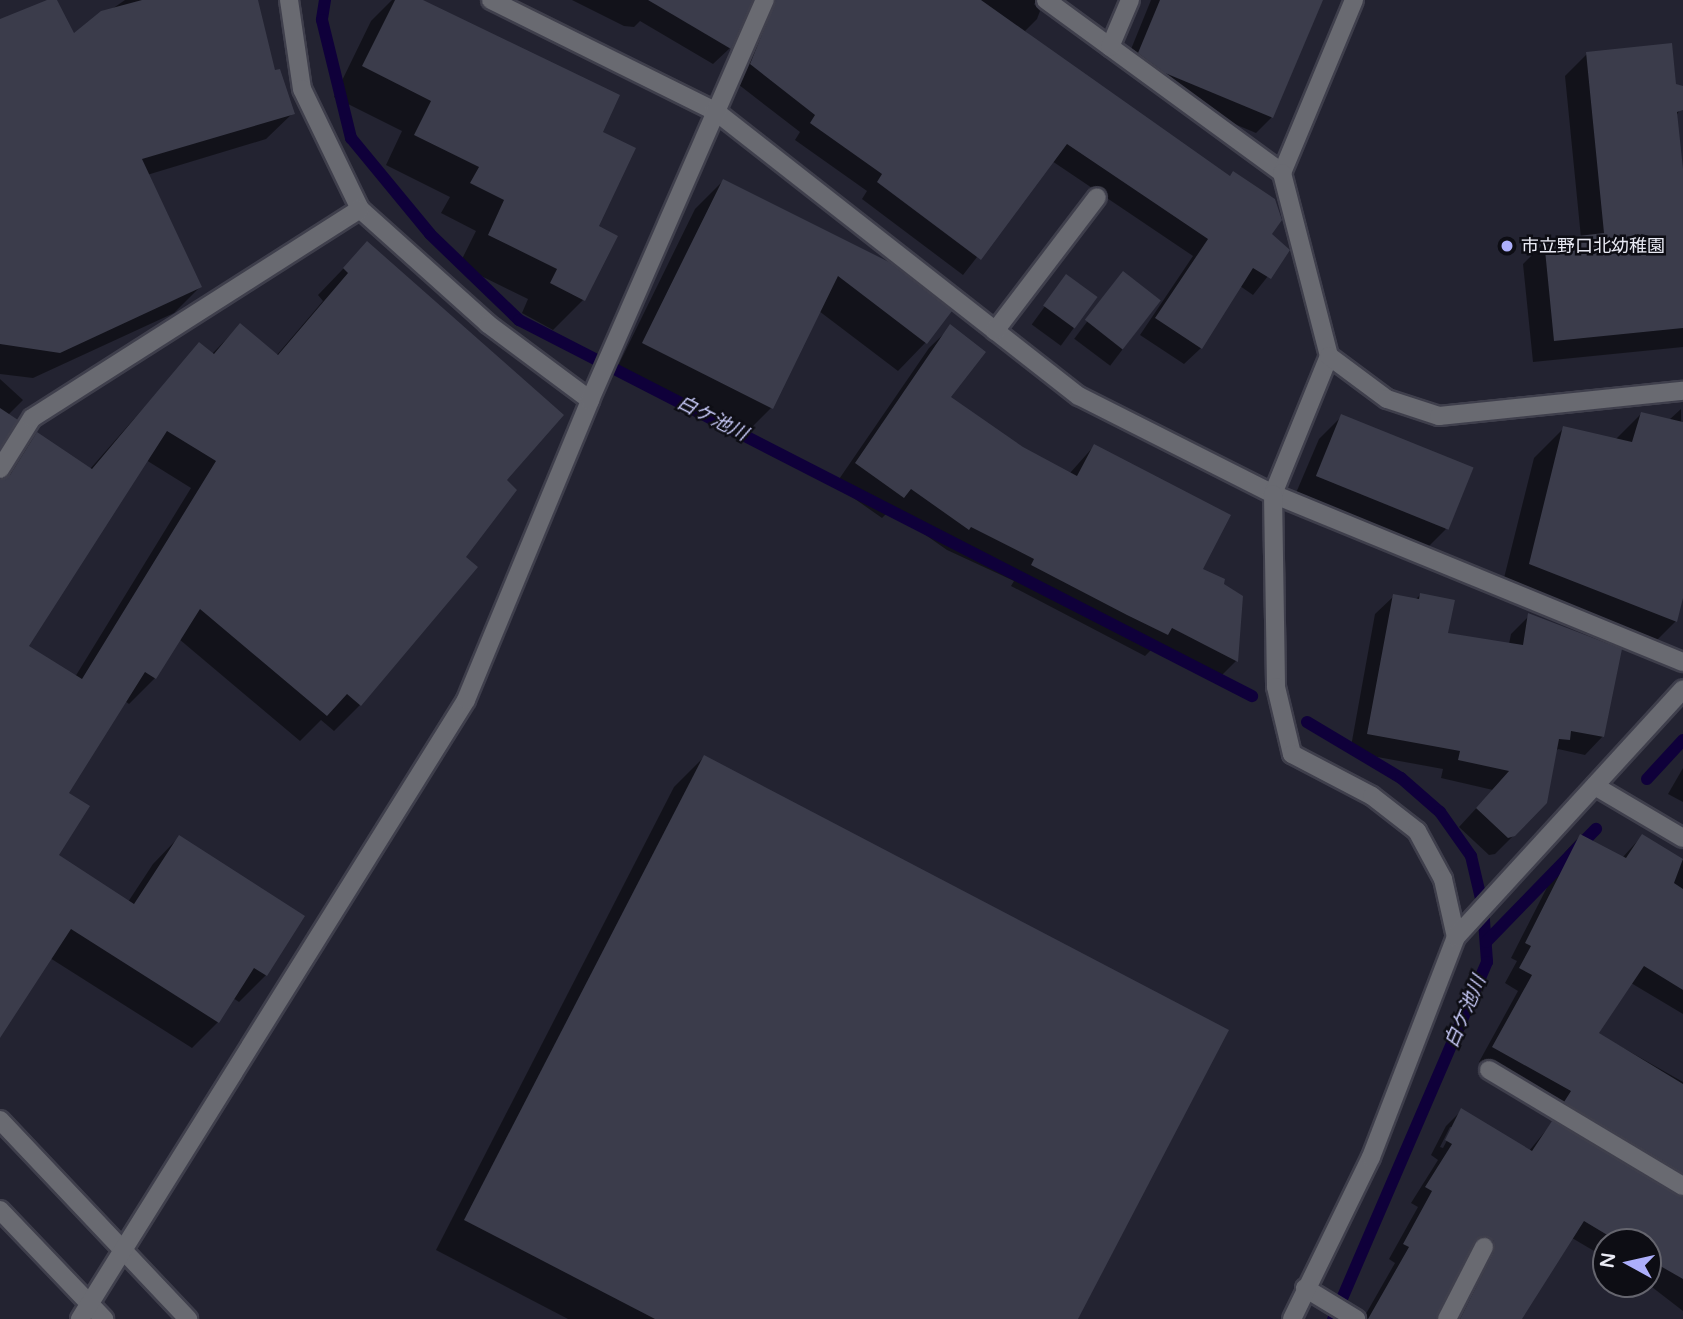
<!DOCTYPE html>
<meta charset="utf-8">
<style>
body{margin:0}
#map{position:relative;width:1683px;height:1319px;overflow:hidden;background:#232331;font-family:"Varela Round","Noto Sans JP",sans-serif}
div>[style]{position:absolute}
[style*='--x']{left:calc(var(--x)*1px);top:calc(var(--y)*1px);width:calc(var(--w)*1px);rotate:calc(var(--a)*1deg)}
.shadow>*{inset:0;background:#0007;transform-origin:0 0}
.stream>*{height:12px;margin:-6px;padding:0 6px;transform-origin:6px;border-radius:6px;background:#0f003a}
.building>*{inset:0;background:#3b3c4b;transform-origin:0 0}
.roads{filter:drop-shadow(2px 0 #3f3f4c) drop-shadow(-2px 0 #3f3f4c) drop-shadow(0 2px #3f3f4c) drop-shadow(0 -2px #3f3f4c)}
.street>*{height:18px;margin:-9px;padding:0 9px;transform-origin:9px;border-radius:9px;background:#696a71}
.dots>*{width:19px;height:19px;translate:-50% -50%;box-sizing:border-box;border:4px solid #0d0d14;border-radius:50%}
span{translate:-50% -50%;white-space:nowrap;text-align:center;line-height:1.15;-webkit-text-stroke:5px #0d0d14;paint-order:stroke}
.poi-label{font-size:18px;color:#e9eaf4}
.left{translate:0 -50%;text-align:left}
.water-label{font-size:19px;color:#c7c9f7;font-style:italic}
.north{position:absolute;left:1592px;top:1228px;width:70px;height:70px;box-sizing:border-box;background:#0d0d14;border:2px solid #65656e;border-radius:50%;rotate:278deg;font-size:19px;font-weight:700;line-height:28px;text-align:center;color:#e9eaf4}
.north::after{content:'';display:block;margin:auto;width:24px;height:32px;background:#adaffb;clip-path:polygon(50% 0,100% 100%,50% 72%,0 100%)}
</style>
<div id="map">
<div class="shadow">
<div style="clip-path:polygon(55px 0,73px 36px,125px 0,257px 0,274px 72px,293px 113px,266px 139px,147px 175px,200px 287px,174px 313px,33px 378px,0 374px,0 21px)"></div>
<div style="clip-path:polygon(392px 0,420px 0,600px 133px,596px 226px,583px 300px,553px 330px,522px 313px,528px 299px,459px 265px,476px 231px,441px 213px,450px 197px,386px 165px,402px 131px,334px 97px,371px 21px)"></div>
<div style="clip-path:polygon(572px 0,1038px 0,1034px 4px,1040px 11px,1037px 19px,1025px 31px,1288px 251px,1253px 295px,1240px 286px,1201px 348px,1184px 364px,1140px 335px,1193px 256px,1052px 161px,963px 275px,862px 199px,867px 191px,795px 140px,800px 132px,734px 81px,754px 5px,748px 7px,730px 48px,713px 64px,640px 21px,634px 27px,624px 26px)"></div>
<div style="clip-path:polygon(1151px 0,1321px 0,1272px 117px,1256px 133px,1149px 88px,1123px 69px)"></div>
<div style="clip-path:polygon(1587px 54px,1675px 85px,1683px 105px,1676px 116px,1683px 177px,1683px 347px,1533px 362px,1523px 264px,1545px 242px,1581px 238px,1565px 76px)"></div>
<div style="clip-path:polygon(723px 181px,926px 342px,898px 371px,819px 311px,771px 408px,743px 436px,615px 372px,695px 209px)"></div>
<div style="clip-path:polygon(evenodd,367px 244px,504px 480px,464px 557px,360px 705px,334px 731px,321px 720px,300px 741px,179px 639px,155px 678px,129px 704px,125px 701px,66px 793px,56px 855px,128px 902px,153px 864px,179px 837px,303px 917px,266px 975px,239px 1002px,233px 998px,218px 1022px,192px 1048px,50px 958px,0 1035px,0 477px,37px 434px,90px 469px,199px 345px,212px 354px,240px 325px,276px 356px,323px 301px,318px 295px,367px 244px,146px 460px,191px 488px,75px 677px,26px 646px,146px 460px)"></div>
<div style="left:1123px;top:274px;width:45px;height:81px;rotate:37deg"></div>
<div style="left:1067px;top:276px;width:36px;height:60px;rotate:36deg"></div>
<div style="clip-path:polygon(951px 327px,949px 397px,1022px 449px,1070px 473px,1094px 446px,1200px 569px,1236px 661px,1215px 682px,1151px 650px,1145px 656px,1011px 586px,1014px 581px,947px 550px,890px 510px,882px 518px,835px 485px,929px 348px)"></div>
<div style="clip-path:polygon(0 379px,23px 400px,8px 415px,0 444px)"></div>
<div style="clip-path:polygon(1681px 409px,1683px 591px,1676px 621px,1646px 651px,1500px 594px,1534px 458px,1564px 428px,1615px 440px,1641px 414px,1669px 420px)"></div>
<div style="clip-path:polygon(1342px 416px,1446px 529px,1422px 553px,1293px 500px,1319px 439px)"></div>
<div style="clip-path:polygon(1420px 595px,1446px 635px,1509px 644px,1511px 634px,1529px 616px,1603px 736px,1585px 755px,1558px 749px,1554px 753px,1514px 835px,1495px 854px,1489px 855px,1459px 827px,1493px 790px,1441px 778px,1443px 769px,1350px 752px,1375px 614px,1394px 596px,1415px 600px)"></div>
<div style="clip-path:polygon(704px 757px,1076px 1319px,568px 1319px,436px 1250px,674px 787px)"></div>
<div style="clip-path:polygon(1683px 768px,1683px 802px,1668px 794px)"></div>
<div style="clip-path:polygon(evenodd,1580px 836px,1622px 858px,1642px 836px,1683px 860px,1683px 1014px,1631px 983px,1597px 1033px,1683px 1082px,1683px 1311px,1648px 1284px,1648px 1242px,1606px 1242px,1606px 1258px,1572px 1238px,1521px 1319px,1454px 1319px,1478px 1255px,1468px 1253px,1435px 1314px,1437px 1319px,1363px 1319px,1395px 1263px,1389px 1259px,1418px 1207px,1411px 1203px,1438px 1160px,1431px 1155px,1446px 1126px,1461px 1111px,1529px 1151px,1552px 1123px,1675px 1197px,1674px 1191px,1550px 1117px,1557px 1106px,1479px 1062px,1518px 991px,1505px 983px,1517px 961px,1511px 958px,1565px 852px,1580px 836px,1450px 1127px,1454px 1127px,1443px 1148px,1440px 1147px,1450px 1127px)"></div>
</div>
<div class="stream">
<div style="--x:325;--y:0;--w:20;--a:99"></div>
<div style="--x:322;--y:20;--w:122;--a:76.2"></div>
<div style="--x:351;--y:138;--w:124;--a:50.5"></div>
<div style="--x:430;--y:234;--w:124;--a:44"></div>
<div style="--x:519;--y:320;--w:824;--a:27.16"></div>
<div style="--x:1307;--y:722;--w:109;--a:30.8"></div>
<div style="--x:1401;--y:778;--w:52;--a:41.1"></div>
<div style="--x:1440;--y:812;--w:54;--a:54.8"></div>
<div style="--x:1471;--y:856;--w:52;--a:76.8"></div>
<div style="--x:1483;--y:907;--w:55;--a:85.8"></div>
<div style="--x:1487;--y:962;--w:389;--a:113.3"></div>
<div style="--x:1647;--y:779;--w:53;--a:-47.3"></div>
<div style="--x:1486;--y:942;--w:158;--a:-45.8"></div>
</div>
<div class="building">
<div style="clip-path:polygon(47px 0,57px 0,74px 33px,101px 11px,142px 0,258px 0,275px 70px,280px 69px,295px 114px,142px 159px,202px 287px,60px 353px,0 344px,0 19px)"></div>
<div style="clip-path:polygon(395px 0,423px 0,620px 95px,603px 132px,636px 148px,599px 226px,618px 236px,585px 301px,550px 283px,557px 269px,488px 235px,504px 200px,470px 183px,479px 167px,414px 135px,431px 101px,362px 66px)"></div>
<div style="clip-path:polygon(648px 0,753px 0,731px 49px)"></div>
<div style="clip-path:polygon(776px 0,981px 0,1230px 176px,1233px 171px,1275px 199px,1282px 220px,1272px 234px,1290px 250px,1271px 279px,1253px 268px,1202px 349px,1155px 318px,1208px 239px,1067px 144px,981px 260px,877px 182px,882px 174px,810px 123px,815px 115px,750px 64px)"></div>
<div style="clip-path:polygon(1160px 0,1323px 0,1273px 118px,1165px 73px,1138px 53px)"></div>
<div style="clip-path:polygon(1672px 43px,1676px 84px,1683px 86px,1683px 110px,1677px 112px,1683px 169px,1683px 328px,1554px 341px,1544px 240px,1604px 233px,1586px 52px)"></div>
<div style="clip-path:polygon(723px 179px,889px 262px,952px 311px,927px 344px,838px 276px,773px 409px,642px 343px)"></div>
<div style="clip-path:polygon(evenodd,367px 241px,564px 415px,507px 480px,517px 490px,466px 557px,478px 567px,361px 706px,347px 694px,327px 716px,200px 609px,156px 679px,145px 672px,69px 793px,90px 806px,59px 855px,134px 904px,179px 835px,305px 916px,267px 976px,254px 968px,219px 1023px,71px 929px,0 1038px,0 480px,10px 475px,37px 432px,92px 469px,199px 342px,214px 354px,240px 323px,278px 355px,348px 273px,343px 268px,367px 241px,167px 431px,216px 461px,82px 679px,29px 646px,167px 431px)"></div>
<div style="left:1123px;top:271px;width:48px;height:62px;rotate:38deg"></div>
<div style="left:1066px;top:274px;width:39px;height:39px;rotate:36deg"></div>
<div style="clip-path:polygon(950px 324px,986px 352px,951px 397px,1023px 447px,1077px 476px,1094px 444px,1231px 515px,1203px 569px,1225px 579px,1224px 584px,1243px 596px,1238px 662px,1172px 628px,1168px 635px,1127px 615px,1031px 565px,1034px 559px,971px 527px,969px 530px,911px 489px,904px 498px,855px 463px)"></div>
<div style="clip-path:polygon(0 408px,18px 420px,0 448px)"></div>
<div style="clip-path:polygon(1641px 412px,1683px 422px,1683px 598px,1677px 622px,1529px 564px,1563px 426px,1632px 442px)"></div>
<div style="left:1341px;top:414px;width:143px;height:67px;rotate:22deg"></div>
<div style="clip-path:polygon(1420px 593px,1455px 600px,1448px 633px,1523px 645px,1528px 613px,1622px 649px,1604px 737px,1571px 731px,1570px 740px,1559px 739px,1547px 803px,1515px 836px,1508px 838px,1476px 808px,1509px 771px,1458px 760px,1460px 751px,1367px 734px,1393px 594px,1419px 599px)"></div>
<div style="clip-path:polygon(704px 755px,1229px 1030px,1078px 1319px,655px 1319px,464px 1220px)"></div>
<div style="clip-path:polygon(1580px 834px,1626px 858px,1642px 834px,1683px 859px,1674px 883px,1683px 889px,1683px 990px,1644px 966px,1599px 1033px,1683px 1084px,1683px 1173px,1564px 1102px,1571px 1091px,1492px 1047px,1532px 975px,1519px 968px,1531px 946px,1525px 943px)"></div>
<div style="clip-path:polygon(1461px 1108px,1532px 1151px,1552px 1121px,1683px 1197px,1683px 1279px,1648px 1259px,1648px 1242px,1619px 1242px,1584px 1221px,1522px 1319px,1460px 1319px,1494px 1252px,1494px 1241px,1484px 1236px,1474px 1242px,1436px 1319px,1368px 1319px,1409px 1247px,1403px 1244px,1432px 1191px,1425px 1187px,1452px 1144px,1445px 1140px)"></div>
</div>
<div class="roads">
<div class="street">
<div style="--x:289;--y:0;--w:90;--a:81.7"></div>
<div style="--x:302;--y:89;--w:133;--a:64.2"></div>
<div style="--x:360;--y:209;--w:172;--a:41.9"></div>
<div style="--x:488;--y:324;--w:127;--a:36.7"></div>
<div style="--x:491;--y:0;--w:250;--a:26.4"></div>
<div style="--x:715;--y:111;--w:462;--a:38.1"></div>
<div style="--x:1079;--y:396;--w:217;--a:26.8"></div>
<div style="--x:1273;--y:494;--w:443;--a:22.3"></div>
<div style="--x:1046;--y:0;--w:293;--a:36.2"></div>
<div style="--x:1354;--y:0;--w:187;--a:112.6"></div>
<div style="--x:1282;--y:173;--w:189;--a:75.6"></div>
<div style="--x:1329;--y:356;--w:149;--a:112.1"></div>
<div style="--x:1273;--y:494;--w:193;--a:89.1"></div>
<div style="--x:1276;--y:687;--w:69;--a:76.6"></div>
<div style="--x:1292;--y:754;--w:90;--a:27.7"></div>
<div style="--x:1372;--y:796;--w:57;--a:37.9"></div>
<div style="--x:1417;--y:831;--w:55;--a:61.6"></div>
<div style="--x:1443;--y:879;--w:59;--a:77.4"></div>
<div style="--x:1110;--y:47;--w:51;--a:-66.9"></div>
<div style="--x:995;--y:331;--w:168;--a:-52.7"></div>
<div style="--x:1329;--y:356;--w:72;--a:36.6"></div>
<div style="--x:1387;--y:399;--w:55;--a:18.1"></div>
<div style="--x:1439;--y:416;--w:245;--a:-5.9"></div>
<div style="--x:0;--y:469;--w:60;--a:-57.9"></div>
<div style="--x:32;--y:418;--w:389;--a:-32.5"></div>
<div style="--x:1595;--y:786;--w:102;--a:30.6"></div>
<div style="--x:1489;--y:1070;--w:226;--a:30.9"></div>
<div style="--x:0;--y:1120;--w:274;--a:46.6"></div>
<div style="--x:0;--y:1210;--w:151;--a:46.3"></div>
<div style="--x:1305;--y:1288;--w:60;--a:31.3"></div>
<div style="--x:80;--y:1319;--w:729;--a:-58.05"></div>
<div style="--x:466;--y:700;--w:325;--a:-67.5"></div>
<div style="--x:590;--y:400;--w:437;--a:-66.4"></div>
<div style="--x:1292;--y:1319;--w:180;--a:-64"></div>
<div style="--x:1371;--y:1157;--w:236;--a:-68.9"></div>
<div style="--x:1456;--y:937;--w:336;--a:-47.5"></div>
<div style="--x:1447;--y:1319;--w:81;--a:-62.8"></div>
</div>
</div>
<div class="dots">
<div style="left:1507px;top:246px;background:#adaffb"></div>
</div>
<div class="poi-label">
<span class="left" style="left:1521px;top:246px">市立野口北幼稚園</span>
</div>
<div class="water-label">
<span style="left:712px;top:419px;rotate:27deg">白ケ池川</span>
<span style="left:1466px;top:1012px;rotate:-67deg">白ケ池川</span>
</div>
<div class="north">N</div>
</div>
